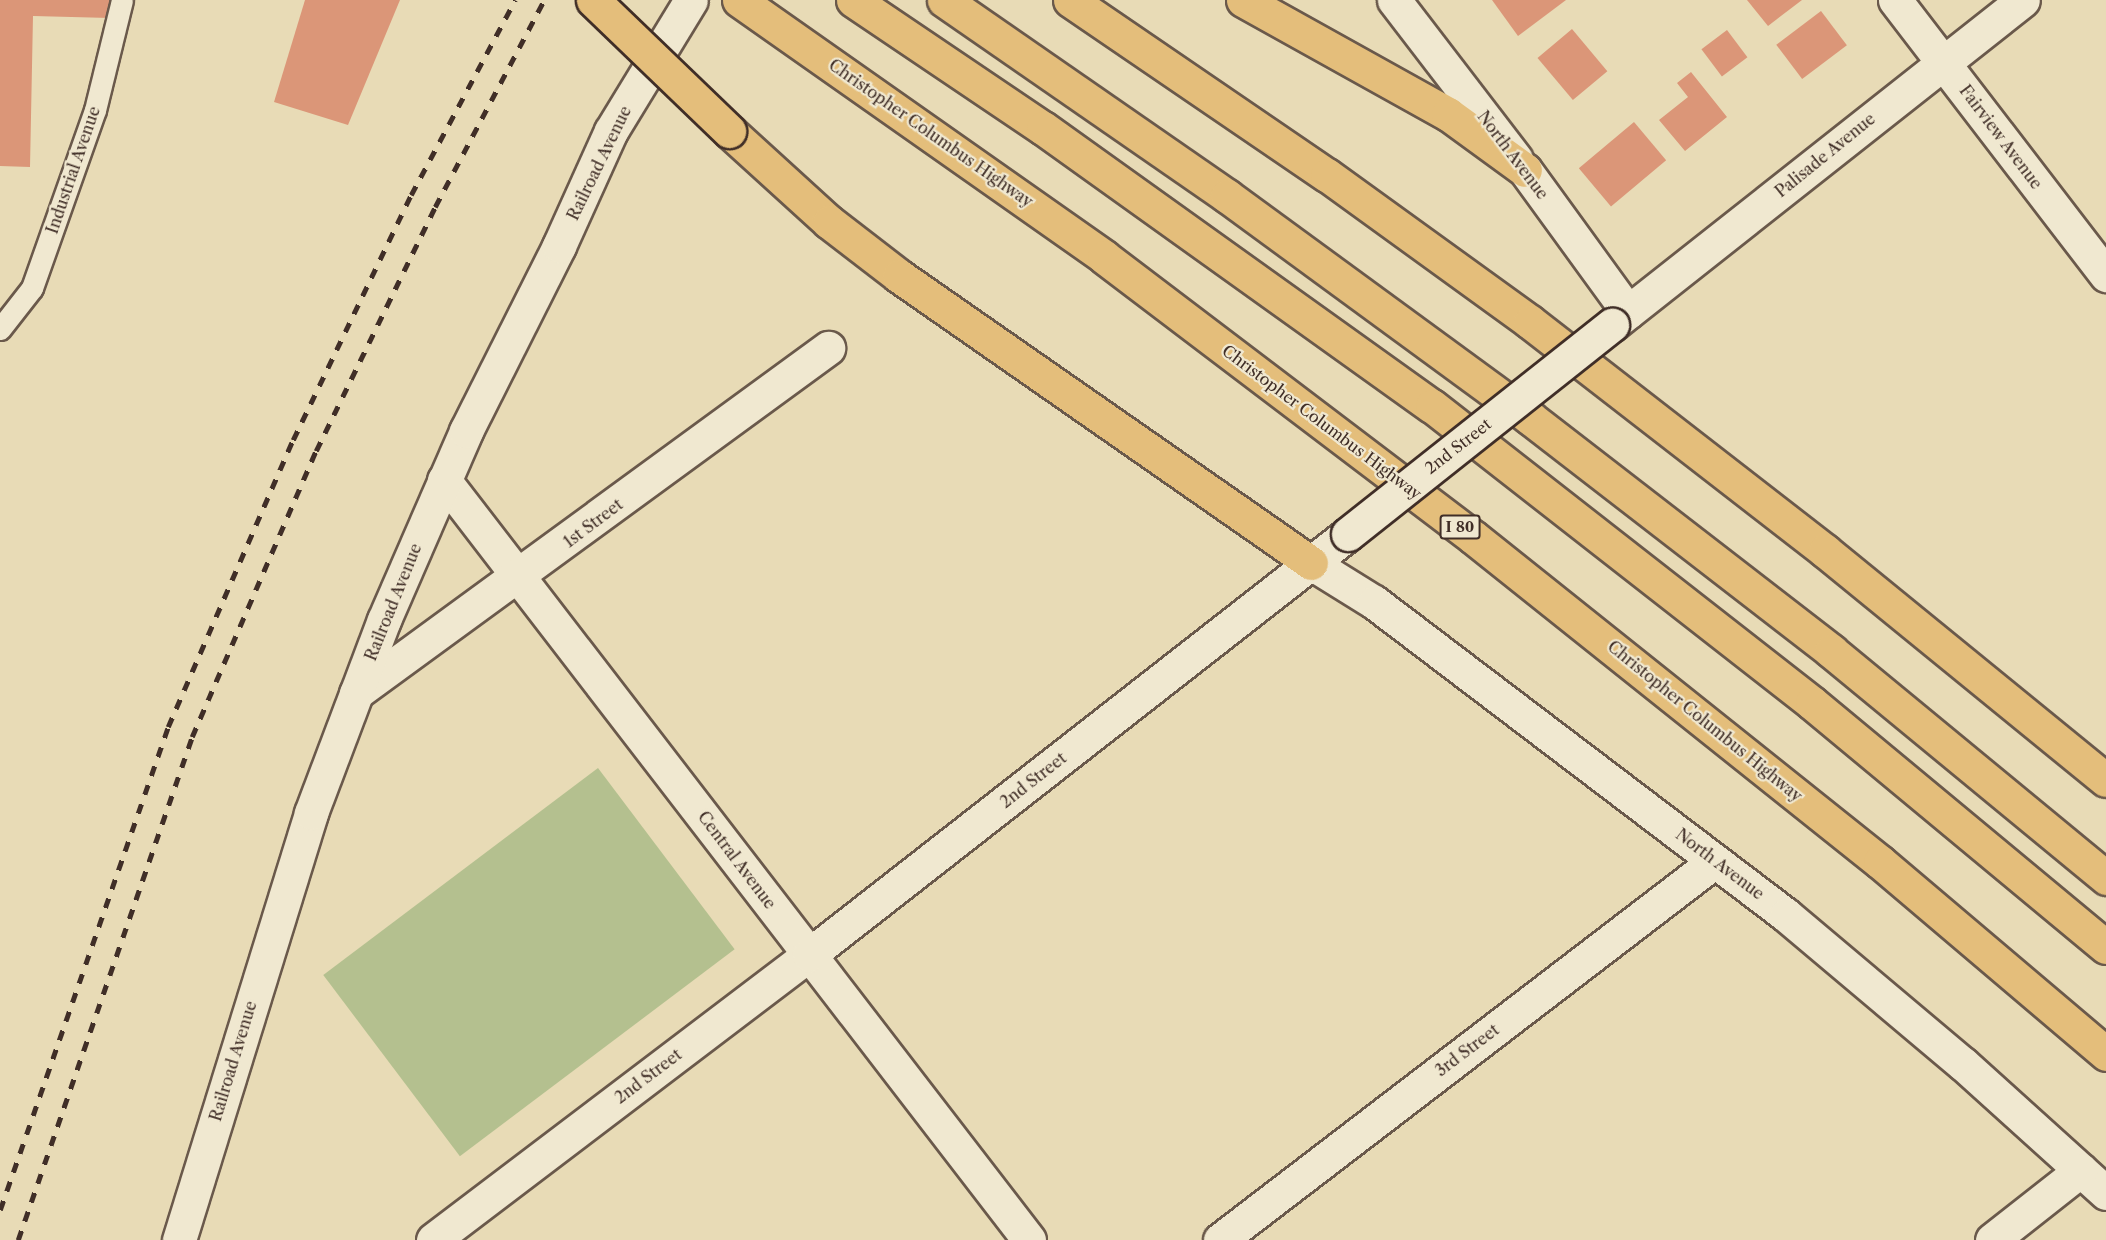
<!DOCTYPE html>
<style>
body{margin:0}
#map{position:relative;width:2106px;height:1240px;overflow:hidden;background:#e8dbb6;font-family:"Libre Caslon Text",serif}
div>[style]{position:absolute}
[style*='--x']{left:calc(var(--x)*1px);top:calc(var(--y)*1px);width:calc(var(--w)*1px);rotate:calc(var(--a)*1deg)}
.green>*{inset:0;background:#b4c08f;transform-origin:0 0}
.building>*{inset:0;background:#db9678;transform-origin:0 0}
.roads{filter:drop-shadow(2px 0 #6a594b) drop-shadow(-2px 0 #6a594b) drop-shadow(0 2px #6a594b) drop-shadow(0 -2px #6a594b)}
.service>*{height:21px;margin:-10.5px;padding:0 10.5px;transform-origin:10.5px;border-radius:10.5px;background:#f0e8d0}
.minor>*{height:33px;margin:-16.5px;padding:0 16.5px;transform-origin:16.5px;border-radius:16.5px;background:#f0e8d0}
.tertiary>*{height:33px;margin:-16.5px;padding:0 16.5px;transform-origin:16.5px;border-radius:16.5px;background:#f0e8d0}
.secondary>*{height:33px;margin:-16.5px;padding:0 16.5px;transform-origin:16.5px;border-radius:16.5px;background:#f0e8d0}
.motorway>*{height:33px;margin:-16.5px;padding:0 16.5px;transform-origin:16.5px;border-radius:16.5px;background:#e4be7b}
.rail>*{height:4.5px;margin-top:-2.25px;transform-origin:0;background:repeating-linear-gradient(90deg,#402e27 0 10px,transparent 0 20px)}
.bridges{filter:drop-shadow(2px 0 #402e27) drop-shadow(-2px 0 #402e27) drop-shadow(0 2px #402e27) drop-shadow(0 -2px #402e27)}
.secondary-bridge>*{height:33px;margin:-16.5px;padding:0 16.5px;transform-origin:16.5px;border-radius:16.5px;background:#f0e8d0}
.motorway-bridge>*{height:33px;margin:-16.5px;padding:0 16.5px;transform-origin:16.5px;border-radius:16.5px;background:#e4be7b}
span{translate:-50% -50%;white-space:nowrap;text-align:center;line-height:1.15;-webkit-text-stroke:4.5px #f0e8d0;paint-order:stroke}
.shield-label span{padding:2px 4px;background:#f0e8d0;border:2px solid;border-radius:4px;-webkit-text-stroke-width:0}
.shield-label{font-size:15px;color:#402e27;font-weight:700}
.street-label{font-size:16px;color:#402e27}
</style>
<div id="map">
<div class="green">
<div style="left:598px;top:768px;width:227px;height:344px;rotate:53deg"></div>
</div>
<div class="building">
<div style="clip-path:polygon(0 0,110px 0,110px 18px,33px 16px,30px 167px,0 166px)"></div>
<div style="clip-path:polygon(305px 0,400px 0,348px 125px,274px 102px)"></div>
<div style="clip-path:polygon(1492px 0,1566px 0,1518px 36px)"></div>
<div style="clip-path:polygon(1747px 0,1802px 0,1768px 26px)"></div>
<div style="left:1821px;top:11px;width:43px;height:56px;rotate:53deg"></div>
<div style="left:1572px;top:29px;width:55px;height:45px;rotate:50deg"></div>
<div style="left:1727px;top:30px;width:34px;height:32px;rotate:53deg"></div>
<div style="clip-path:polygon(1691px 72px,1727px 117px,1685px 151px,1659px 120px,1688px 97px,1677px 83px)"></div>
<div style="left:1634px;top:122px;width:50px;height:72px;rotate:50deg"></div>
</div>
<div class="roads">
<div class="service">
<div style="--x:0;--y:329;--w:52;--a:-52"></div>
<div style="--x:32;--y:288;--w:189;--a:-70.5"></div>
<div style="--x:95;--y:110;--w:113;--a:-76.2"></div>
</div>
<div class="minor">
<div style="--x:1394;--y:0;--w:200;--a:52.5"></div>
<div style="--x:1895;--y:0;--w:347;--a:52.5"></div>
<div style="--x:444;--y:480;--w:959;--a:52.41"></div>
<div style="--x:1311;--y:563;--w:74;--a:31.8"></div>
<div style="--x:1374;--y:602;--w:517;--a:37.22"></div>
<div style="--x:1786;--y:915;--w:230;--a:40.1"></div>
<div style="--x:1962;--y:1063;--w:194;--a:42.1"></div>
<div style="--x:356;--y:693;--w:585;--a:-36.16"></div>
<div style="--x:1220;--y:1240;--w:623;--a:-37.44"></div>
<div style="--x:1992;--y:1240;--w:113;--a:-38.2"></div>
</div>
<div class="tertiary">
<div style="--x:1628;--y:312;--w:503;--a:-38.3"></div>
</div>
<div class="secondary">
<div style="--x:1525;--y:170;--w:175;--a:54"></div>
<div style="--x:1628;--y:312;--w:21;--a:141"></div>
<div style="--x:179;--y:1240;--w:447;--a:-72.8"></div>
<div style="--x:311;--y:813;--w:206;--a:-69.3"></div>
<div style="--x:384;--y:620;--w:206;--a:-66.5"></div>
<div style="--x:466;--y:431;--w:207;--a:-63.3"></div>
<div style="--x:559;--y:246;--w:126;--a:-65.7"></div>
<div style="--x:611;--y:131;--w:153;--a:-58.6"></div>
<div style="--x:433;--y:1240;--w:472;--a:-37.2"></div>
<div style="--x:809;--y:955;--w:684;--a:-37.99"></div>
</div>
<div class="motorway">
<div style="--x:739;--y:0;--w:446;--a:35.1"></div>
<div style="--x:1104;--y:257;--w:463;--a:37.2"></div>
<div style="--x:1473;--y:537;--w:521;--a:38.61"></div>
<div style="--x:1880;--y:862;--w:297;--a:40.3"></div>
<div style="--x:853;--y:0;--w:229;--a:34"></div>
<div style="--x:1043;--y:128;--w:478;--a:35.6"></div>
<div style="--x:1432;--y:406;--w:482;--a:38"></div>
<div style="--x:1812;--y:703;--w:382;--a:39.7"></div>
<div style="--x:944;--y:0;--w:344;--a:34.7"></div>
<div style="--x:1227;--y:196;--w:376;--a:36.2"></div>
<div style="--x:1530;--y:418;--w:381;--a:37.7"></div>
<div style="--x:1831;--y:651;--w:357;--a:39.5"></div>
<div style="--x:1070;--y:0;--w:311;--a:34.3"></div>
<div style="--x:1327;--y:175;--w:251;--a:35.9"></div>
<div style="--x:1530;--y:322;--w:373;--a:37.8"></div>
<div style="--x:1825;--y:551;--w:362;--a:39.2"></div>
<div style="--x:1243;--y:0;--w:235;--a:29.1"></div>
<div style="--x:1448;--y:114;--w:95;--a:36"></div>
<div style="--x:729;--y:131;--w:135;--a:42.3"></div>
<div style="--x:829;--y:222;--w:88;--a:37.6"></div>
<div style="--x:899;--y:276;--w:502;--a:34.86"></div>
</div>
</div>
<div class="rail">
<div style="--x:0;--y:1210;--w:511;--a:-70.82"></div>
<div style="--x:168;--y:727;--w:313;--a:-66.5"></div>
<div style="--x:293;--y:440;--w:272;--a:-64.3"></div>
<div style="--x:411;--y:195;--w:221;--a:-61.9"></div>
<div style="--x:18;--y:1240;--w:532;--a:-70.92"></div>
<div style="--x:192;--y:737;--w:312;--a:-66.6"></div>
<div style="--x:316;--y:451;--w:271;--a:-64"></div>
<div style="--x:435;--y:207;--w:234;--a:-62.2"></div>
</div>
<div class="bridges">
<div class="secondary-bridge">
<div style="--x:1348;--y:534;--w:337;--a:-38.4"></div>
</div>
<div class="motorway-bridge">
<div style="--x:593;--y:0;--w:189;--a:43.9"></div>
</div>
</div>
<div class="shield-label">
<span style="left:1460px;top:527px">I 80</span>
</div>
<div class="street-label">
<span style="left:931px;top:133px;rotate:35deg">Christopher Columbus Highway</span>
<span style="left:2001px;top:137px;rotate:53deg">Fairview Avenue</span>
<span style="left:1513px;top:155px;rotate:53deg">North Avenue</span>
<span style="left:1825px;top:155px;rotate:-39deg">Palisade Avenue</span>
<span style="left:599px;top:163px;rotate:-64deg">Railroad Avenue</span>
<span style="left:73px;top:170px;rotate:-71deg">Industrial Avenue</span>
<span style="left:1322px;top:422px;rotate:37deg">Christopher Columbus Highway</span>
<span style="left:1458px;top:446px;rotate:-38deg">2nd Street</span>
<span style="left:593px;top:523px;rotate:-37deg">1st Street</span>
<span style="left:393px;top:602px;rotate:-68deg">Railroad Avenue</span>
<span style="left:1705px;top:721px;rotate:39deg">Christopher Columbus Highway</span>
<span style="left:1033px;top:780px;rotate:-38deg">2nd Street</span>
<span style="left:737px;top:860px;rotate:53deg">Central Avenue</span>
<span style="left:1720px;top:864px;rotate:37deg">North Avenue</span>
<span style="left:1467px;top:1050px;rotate:-37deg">3rd Street</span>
<span style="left:233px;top:1061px;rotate:-73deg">Railroad Avenue</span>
<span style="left:648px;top:1076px;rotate:-37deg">2nd Street</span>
</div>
</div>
